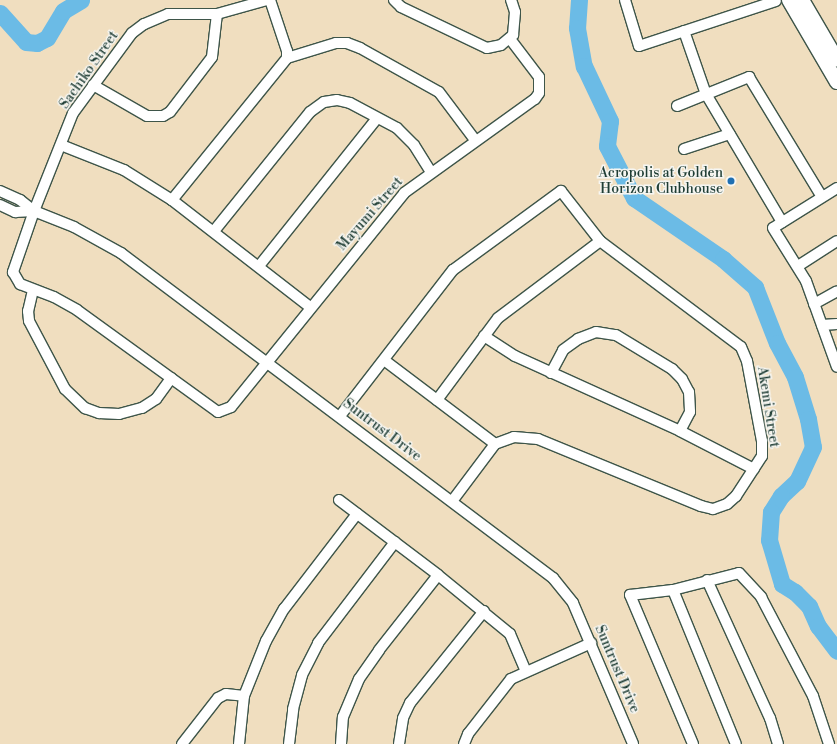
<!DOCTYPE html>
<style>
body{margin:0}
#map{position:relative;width:837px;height:744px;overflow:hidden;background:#f0debf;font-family:"Libre Bodoni",serif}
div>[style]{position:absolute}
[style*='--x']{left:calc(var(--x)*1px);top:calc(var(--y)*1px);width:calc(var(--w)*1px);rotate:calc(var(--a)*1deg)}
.river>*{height:17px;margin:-8.5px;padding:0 8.5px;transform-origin:8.5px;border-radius:8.5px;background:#6bbbe6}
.roads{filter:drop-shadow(1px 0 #3e5549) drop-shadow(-1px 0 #3e5549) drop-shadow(0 1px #3e5549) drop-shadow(0 -1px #3e5549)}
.street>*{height:10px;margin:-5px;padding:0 5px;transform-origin:5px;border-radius:5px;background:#fff}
.secondary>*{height:14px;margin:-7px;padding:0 7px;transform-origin:7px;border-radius:7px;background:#fff}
.dots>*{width:11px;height:11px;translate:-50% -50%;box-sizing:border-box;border:2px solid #f6f6f2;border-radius:50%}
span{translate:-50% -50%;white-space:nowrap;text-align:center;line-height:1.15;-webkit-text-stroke:3px #f6f6f2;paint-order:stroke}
.street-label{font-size:14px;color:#1f3d34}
.poi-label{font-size:14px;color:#1f3d34}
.right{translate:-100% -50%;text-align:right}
</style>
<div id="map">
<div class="river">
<div style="--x:579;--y:0;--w:28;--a:94"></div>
<div style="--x:577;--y:28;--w:39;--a:80"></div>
<div style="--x:584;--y:66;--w:61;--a:64.7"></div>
<div style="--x:610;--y:121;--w:25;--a:97"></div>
<div style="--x:607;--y:146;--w:59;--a:62.6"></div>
<div style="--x:634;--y:198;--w:108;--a:34.4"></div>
<div style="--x:723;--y:259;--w:43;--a:41.2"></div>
<div style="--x:755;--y:287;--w:60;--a:68.6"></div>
<div style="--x:777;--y:343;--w:38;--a:62"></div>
<div style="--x:795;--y:377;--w:44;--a:72.8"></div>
<div style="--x:808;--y:419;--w:28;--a:80"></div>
<div style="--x:813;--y:447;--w:38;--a:115"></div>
<div style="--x:797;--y:481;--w:22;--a:137"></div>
<div style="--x:781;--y:496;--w:19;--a:122"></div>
<div style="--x:771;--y:512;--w:28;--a:94"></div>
<div style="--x:769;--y:540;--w:46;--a:73.5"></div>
<div style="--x:782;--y:584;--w:15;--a:32"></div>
<div style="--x:795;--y:592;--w:20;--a:45"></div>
<div style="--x:809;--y:606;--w:22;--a:66"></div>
<div style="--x:818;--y:626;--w:31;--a:53"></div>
<div style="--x:0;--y:13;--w:39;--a:48"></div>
<div style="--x:26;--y:42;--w:11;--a:5"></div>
<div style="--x:37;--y:43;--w:11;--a:-27"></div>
<div style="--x:47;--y:38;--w:31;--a:-59"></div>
<div style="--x:63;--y:11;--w:21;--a:-31"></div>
</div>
<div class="roads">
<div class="street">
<div style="--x:267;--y:0;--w:52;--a:164.4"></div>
<div style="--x:217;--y:14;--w:49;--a:180"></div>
<div style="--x:168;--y:14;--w:26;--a:157"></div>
<div style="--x:144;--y:24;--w:15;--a:143"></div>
<div style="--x:132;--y:33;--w:99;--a:126.4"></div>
<div style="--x:73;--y:113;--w:105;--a:111.7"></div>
<div style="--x:34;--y:211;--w:65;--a:109"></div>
<div style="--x:13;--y:272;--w:14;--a:60"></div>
<div style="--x:20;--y:284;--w:36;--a:21"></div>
<div style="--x:54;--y:297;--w:26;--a:29"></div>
<div style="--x:77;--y:310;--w:174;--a:35.9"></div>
<div style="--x:218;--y:412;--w:14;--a:-21"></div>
<div style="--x:231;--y:407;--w:275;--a:-51"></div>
<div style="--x:404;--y:193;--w:161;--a:-35.7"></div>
<div style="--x:535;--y:99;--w:7;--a:-56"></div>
<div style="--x:539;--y:93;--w:16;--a:-90"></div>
<div style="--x:539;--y:77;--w:48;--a:-127.3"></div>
<div style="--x:394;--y:0;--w:10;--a:45"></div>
<div style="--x:401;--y:7;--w:95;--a:25.5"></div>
<div style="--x:487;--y:48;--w:14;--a:-12"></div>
<div style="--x:501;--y:45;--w:16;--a:-40"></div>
<div style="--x:513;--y:35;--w:23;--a:-85"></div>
<div style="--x:515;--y:12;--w:13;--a:-108"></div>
<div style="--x:625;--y:0;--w:48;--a:73.1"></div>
<div style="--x:639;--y:46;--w:144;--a:-18.2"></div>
<div style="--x:684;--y:31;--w:67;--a:70.8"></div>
<div style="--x:706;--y:94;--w:149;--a:59.3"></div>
<div style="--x:287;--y:58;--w:51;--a:-17"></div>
<div style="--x:336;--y:43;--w:11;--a:0"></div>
<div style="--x:347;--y:43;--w:14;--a:21"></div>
<div style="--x:360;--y:48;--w:90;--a:29.1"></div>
<div style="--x:439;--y:92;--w:60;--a:53.1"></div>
<div style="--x:93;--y:85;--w:62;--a:29.9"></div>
<div style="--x:147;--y:116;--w:16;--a:0"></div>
<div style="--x:163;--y:116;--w:8;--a:-30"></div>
<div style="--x:170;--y:112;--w:69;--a:-52.6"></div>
<div style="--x:212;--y:57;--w:43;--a:-83.4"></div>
<div style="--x:677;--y:106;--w:78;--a:-21.9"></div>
<div style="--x:749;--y:77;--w:140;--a:58.7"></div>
<div style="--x:61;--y:145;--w:68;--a:21.6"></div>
<div style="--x:124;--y:170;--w:57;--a:32"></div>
<div style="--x:172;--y:200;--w:175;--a:37.8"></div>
<div style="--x:684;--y:149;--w:48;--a:-18.1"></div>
<div style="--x:837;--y:188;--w:75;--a:148"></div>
<div style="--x:773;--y:228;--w:62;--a:58.1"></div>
<div style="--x:806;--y:281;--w:91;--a:70.2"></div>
<div style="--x:0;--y:191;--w:22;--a:24"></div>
<div style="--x:20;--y:200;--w:18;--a:38"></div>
<div style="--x:34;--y:211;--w:43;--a:21.8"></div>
<div style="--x:74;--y:227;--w:54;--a:29"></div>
<div style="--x:121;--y:253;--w:541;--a:36.95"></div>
<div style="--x:553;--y:578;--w:32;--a:51"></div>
<div style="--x:573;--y:603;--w:153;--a:66.9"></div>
<div style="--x:172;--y:200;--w:183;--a:-51"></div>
<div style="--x:287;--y:58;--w:7;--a:-90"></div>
<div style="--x:287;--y:51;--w:54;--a:-108.4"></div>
<div style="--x:0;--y:205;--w:17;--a:25"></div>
<div style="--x:15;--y:212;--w:19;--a:-3"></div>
<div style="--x:214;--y:231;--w:153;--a:-51.1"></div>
<div style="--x:310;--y:112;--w:17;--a:-36"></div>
<div style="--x:324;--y:102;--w:13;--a:-9"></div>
<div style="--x:337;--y:100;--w:13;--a:13"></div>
<div style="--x:350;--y:103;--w:53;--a:28"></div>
<div style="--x:397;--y:128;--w:24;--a:45"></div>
<div style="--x:414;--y:145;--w:32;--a:58"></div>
<div style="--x:259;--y:266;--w:189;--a:-51.4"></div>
<div style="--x:798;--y:266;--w:46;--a:-32.7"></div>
<div style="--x:33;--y:290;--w:22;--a:103"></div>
<div style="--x:28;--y:311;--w:10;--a:84"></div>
<div style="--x:29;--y:321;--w:77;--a:62.1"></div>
<div style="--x:65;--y:389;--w:28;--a:44"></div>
<div style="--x:85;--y:408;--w:15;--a:20"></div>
<div style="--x:99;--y:413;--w:20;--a:3"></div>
<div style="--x:119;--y:414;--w:24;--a:-15"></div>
<div style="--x:142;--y:408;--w:17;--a:-33"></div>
<div style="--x:156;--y:399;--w:26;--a:-54"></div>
<div style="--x:814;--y:304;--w:26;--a:-29"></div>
<div style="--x:822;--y:325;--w:15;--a:-4"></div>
<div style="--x:484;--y:336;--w:37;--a:33"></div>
<div style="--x:515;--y:356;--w:181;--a:24.4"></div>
<div style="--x:680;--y:431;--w:83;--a:27.2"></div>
<div style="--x:384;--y:360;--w:139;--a:37.1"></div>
<div style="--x:551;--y:373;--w:26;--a:-62"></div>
<div style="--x:563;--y:350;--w:19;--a:-36"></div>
<div style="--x:578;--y:339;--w:19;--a:-21"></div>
<div style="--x:596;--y:332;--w:20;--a:9"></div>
<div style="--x:616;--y:335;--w:66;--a:31.3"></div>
<div style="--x:672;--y:369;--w:14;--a:45"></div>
<div style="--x:682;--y:379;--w:15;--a:62"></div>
<div style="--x:689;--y:392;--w:20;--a:87"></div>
<div style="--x:690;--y:412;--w:21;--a:118"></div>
<div style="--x:437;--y:400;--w:102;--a:-53.4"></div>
<div style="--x:498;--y:318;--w:128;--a:-37"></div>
<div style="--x:340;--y:416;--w:185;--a:-52.3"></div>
<div style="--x:453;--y:270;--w:134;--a:-36.2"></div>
<div style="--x:561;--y:191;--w:63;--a:52"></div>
<div style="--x:600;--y:241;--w:176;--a:36.9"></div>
<div style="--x:741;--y:347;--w:15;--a:67"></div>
<div style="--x:747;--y:361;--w:81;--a:79.4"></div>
<div style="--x:762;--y:441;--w:15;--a:90"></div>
<div style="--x:762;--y:456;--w:48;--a:123"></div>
<div style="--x:736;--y:496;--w:12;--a:138"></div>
<div style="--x:727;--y:504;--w:15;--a:160"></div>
<div style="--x:713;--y:509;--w:12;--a:-166"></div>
<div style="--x:701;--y:506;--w:176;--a:-157.7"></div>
<div style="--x:538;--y:439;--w:24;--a:-175"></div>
<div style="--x:514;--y:437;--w:20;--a:160"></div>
<div style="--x:495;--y:444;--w:70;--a:126.9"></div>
<div style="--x:339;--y:500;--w:124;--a:37.1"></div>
<div style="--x:438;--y:575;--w:93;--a:39.3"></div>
<div style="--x:510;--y:634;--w:39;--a:67"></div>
<div style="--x:707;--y:580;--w:152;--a:65.5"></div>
<div style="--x:770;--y:718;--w:27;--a:73"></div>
<div style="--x:673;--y:590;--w:166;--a:67.8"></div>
<div style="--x:182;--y:744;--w:58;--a:-52"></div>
<div style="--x:218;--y:698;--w:9;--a:-27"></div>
<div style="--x:226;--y:694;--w:18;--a:6"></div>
<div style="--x:239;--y:744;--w:48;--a:-84.1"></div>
<div style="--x:244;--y:696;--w:59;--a:-68.2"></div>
<div style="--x:266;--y:641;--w:37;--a:-61"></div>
<div style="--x:284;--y:609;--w:120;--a:-52.5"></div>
<div style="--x:289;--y:744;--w:35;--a:-83"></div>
<div style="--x:293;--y:709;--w:35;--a:-75"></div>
<div style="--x:302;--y:675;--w:36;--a:-63"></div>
<div style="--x:318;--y:643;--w:127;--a:-52.7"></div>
<div style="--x:341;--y:744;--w:27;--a:-86"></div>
<div style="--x:343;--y:717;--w:41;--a:-67.2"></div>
<div style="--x:359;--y:679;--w:35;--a:-55"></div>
<div style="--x:379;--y:650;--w:95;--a:-51.8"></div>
<div style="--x:399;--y:744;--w:26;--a:-81"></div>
<div style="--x:403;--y:718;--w:17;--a:-65"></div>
<div style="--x:410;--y:703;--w:118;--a:-51.2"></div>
<div style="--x:464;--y:744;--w:11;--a:-68"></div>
<div style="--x:468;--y:734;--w:70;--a:-52"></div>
<div style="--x:511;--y:679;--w:88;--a:-24.2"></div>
<div style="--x:693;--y:744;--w:162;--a:-112.9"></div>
<div style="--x:630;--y:595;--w:43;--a:-6.6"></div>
<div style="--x:673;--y:590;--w:68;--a:-14.4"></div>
<div style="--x:739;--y:573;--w:33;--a:47"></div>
<div style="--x:761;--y:597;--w:112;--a:62.3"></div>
<div style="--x:813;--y:696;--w:51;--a:71.6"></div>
</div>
<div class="secondary">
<div style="--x:789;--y:0;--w:95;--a:59.7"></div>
<div style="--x:802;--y:0;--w:69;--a:59.7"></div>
</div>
</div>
<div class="dots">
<div style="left:731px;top:181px;background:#1f6fb2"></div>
</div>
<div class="street-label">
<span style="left:89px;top:70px;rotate:-55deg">Sachiko Street</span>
<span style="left:370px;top:214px;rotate:-49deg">Mayumi Street</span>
<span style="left:768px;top:407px;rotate:81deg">Akemi Street</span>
<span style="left:382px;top:430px;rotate:37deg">Suntrust Drive</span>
<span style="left:617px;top:669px;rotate:67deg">Suntrust Drive</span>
</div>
<div class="poi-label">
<span class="right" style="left:723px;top:181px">Acropolis at Golden<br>Horizon Clubhouse</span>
</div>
</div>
